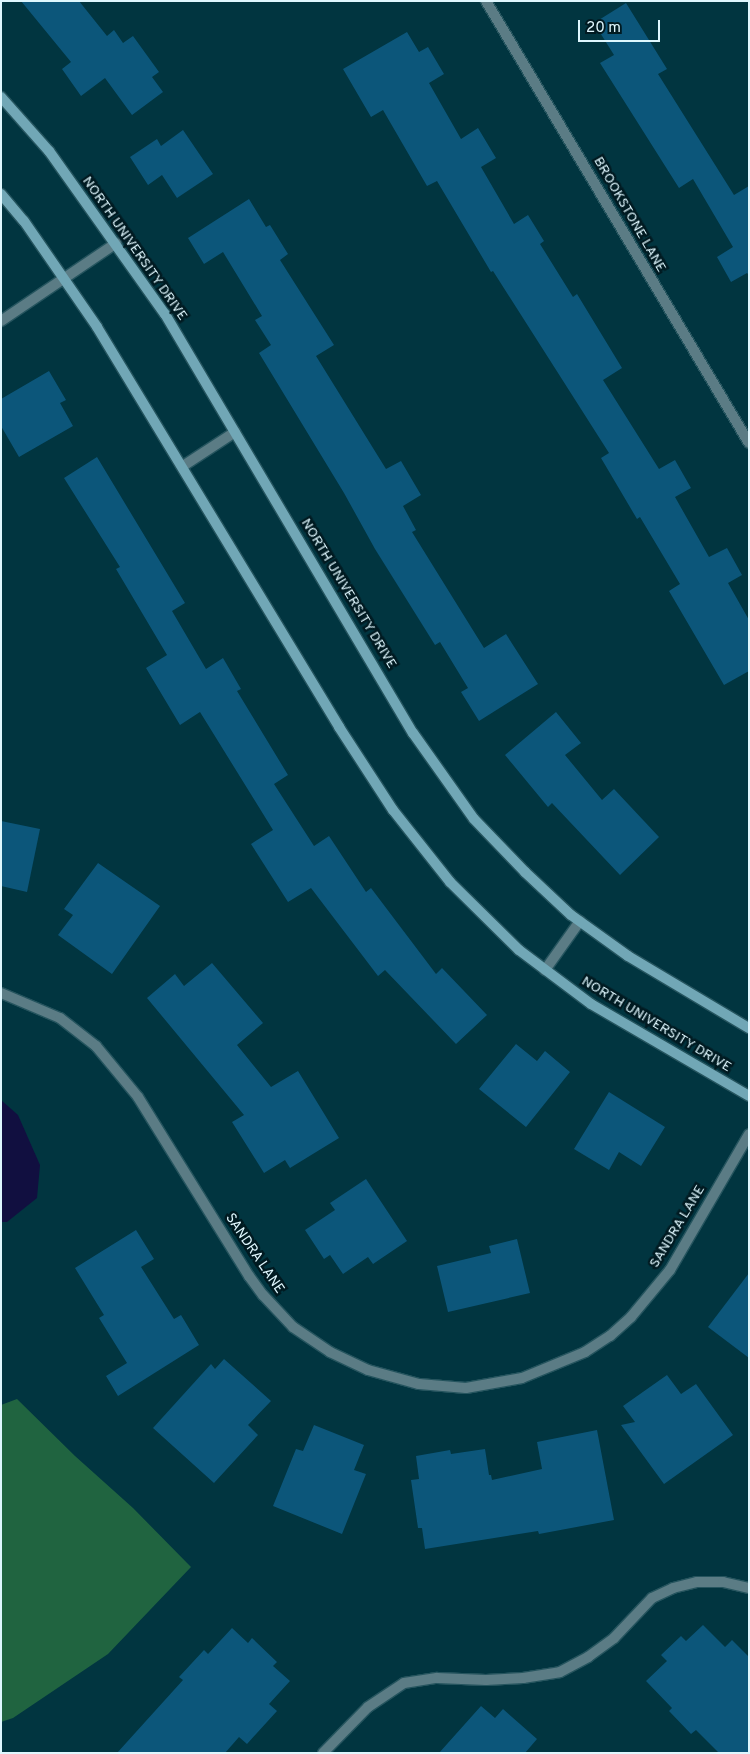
<!DOCTYPE html>
<style>
body{margin:0}
#map{position:relative;width:750px;height:1754px;overflow:hidden;background:#013540;font-family:Overpass,sans-serif}
div>[style]{position:absolute}
[style*='--x']{left:calc(var(--x)*1px);top:calc(var(--y)*1px);width:calc(var(--w)*1px);rotate:calc(var(--a)*1deg)}
.forest>*{inset:0;background:#206440}
.water>*{inset:0;background:#110f40}
.building>*{inset:0;background:#0c567a}
.roads{filter:drop-shadow(1px 0 #25545e) drop-shadow(-1px 0 #25545e) drop-shadow(0 1px #25545e) drop-shadow(0 -1px #25545e)}
.lane>*{height:10px;margin:-5px;padding:0 5px;transform-origin:5px;border-radius:5px;background:#5b7c85}
.street>*{height:10px;margin:-5px;padding:0 5px;transform-origin:5px;border-radius:5px;background:#5b7c85}
.secondary>*{height:10px;margin:-5px;padding:0 5px;transform-origin:5px;border-radius:5px;background:#71a7b6}
span{translate:-50% -50%;white-space:nowrap;text-align:center;line-height:1.15;-webkit-text-stroke:5px #001a21;paint-order:stroke}
.street-label{font-size:14px;color:#dff7fe}
.frame{position:absolute;inset:0;border:2px solid #dff7fe;pointer-events:none}
.scale{position:absolute;left:578px;top:20px;width:82px;height:22px;box-sizing:border-box;border:2px solid #dff7fe;border-top:0;padding-left:6px;font-size:15px;line-height:18px;white-space:nowrap;color:#dff7fe;-webkit-text-stroke:4px #001a21;paint-order:stroke}
</style>
<div id="map">
<div class="forest">
<div style="clip-path:polygon(17px 1399px,75px 1456px,133px 1508px,191px 1567px,108px 1654px,13px 1718px,1px 1722px,1px 1405px)"></div>
</div>
<div class="water">
<div style="clip-path:polygon(1px 1100px,18px 1115px,40px 1165px,37px 1198px,7px 1222px,1px 1222px)"></div>
</div>
<div class="building">
<div style="clip-path:polygon(21px 1px,79px 1px,107px 36px,114px 30px,123px 43px,133px 36px,159px 72px,152px 77px,163px 92px,132px 115px,105px 78px,81px 96px,62px 69px,71px 62px)"></div>
<div style="clip-path:polygon(626px 3px,667px 69px,658px 74px,734px 195px,749px 186px,749px 275px,747px 273px,731px 282px,717px 257px,733px 247px,693px 179px,679px 188px,600px 63px,614px 55px,594px 23px)"></div>
<div style="clip-path:polygon(407px 32px,419px 52px,428px 47px,444px 74px,429px 83px,461px 139px,478px 128px,496px 158px,481px 167px,514px 224px,528px 215px,544px 241px,540px 244px,573px 297px,577px 294px,622px 368px,603px 380px,659px 469px,675px 460px,691px 488px,675px 497px,709px 557px,727px 548px,742px 575px,728px 583px,749px 620px,749px 671px,724px 685px,669px 591px,680px 584px,640px 517px,637px 519px,601px 458px,609px 453px,493px 271px,491px 272px,437px 181px,427px 186px,383px 110px,371px 117px,343px 69px)"></div>
<div style="clip-path:polygon(183px 130px,213px 174px,177px 198px,162px 175px,148px 185px,130px 157px,157px 139px,161px 146px)"></div>
<div style="clip-path:polygon(249px 199px,266px 227px,270px 225px,288px 254px,280px 260px,334px 345px,316px 356px,386px 469px,401px 461px,421px 495px,403px 506px,416px 530px,412px 532px,484px 648px,506px 634px,538px 684px,479px 721px,461px 692px,468px 688px,440px 642px,435px 645px,375px 549px,344px 493px,259px 353px,271px 345px,255px 320px,262px 316px,223px 252px,204px 264px,188px 238px)"></div>
<div style="clip-path:polygon(49px 371px,66px 400px,60px 403px,73px 426px,19px 457px,1px 426px,1px 399px)"></div>
<div style="clip-path:polygon(97px 457px,185px 603px,172px 611px,206px 669px,223px 658px,241px 689px,237px 691px,288px 775px,274px 784px,314px 846px,329px 836px,366px 892px,371px 888px,436px 974px,442px 968px,487px 1015px,456px 1044px,385px 970px,378px 976px,311px 888px,288px 902px,251px 844px,273px 830px,200px 712px,180px 725px,146px 668px,167px 655px,116px 569px,120px 567px,64px 478px)"></div>
<div style="clip-path:polygon(556px 712px,581px 743px,565px 755px,602px 800px,614px 789px,659px 837px,620px 875px,552px 803px,548px 807px,505px 755px)"></div>
<div style="clip-path:polygon(1px 821px,40px 829px,27px 892px,1px 886px)"></div>
<div style="clip-path:polygon(98px 863px,160px 906px,112px 974px,58px 935px,73px 915px,64px 909px)"></div>
<div style="clip-path:polygon(212px 963px,263px 1023px,237px 1045px,271px 1087px,298px 1071px,339px 1138px,290px 1168px,285px 1160px,264px 1173px,232px 1122px,244px 1115px,147px 998px,175px 974px,184px 986px)"></div>
<div style="clip-path:polygon(516px 1044px,537px 1061px,545px 1051px,570px 1072px,526px 1127px,479px 1089px)"></div>
<div style="clip-path:polygon(609px 1092px,665px 1127px,641px 1166px,619px 1152px,609px 1170px,574px 1149px)"></div>
<div style="clip-path:polygon(366px 1179px,407px 1241px,373px 1264px,368px 1257px,343px 1274px,330px 1255px,324px 1259px,305px 1230px,335px 1210px,330px 1203px)"></div>
<div style="clip-path:polygon(136px 1230px,154px 1259px,141px 1267px,174px 1319px,181px 1315px,199px 1345px,118px 1396px,106px 1376px,127px 1363px,99px 1318px,104px 1315px,75px 1268px)"></div>
<div style="clip-path:polygon(517px 1239px,530px 1293px,448px 1312px,437px 1266px,491px 1253px,489px 1246px)"></div>
<div style="clip-path:polygon(749px 1273px,749px 1358px,708px 1327px)"></div>
<div style="clip-path:polygon(224px 1359px,271px 1401px,248px 1425px,258px 1435px,214px 1483px,153px 1428px,211px 1364px,215px 1369px)"></div>
<div style="clip-path:polygon(667px 1375px,681px 1394px,696px 1384px,733px 1435px,664px 1484px,621px 1425px,635px 1422px,623px 1406px)"></div>
<div style="clip-path:polygon(314px 1425px,364px 1445px,354px 1470px,366px 1474px,342px 1534px,273px 1506px,296px 1449px,303px 1451px)"></div>
<div style="clip-path:polygon(597px 1430px,614px 1520px,539px 1534px,538px 1531px,425px 1549px,422px 1528px,418px 1528px,411px 1480px,419px 1479px,416px 1456px,450px 1450px,451px 1454px,485px 1449px,489px 1475px,491px 1475px,492px 1480px,542px 1469px,537px 1442px)"></div>
<div style="clip-path:polygon(703px 1625px,725px 1647px,732px 1640px,749px 1657px,749px 1753px,719px 1753px,696px 1730px,691px 1734px,669px 1711px,672px 1708px,646px 1681px,667px 1661px,661px 1655px,681px 1636px,686px 1641px)"></div>
<div style="clip-path:polygon(232px 1628px,248px 1643px,252px 1638px,277px 1662px,273px 1666px,290px 1681px,269px 1704px,277px 1711px,247px 1744px,239px 1737px,225px 1753px,117px 1753px,183px 1680px,179px 1677px,204px 1650px,208px 1654px)"></div>
<div style="clip-path:polygon(481px 1706px,495px 1718px,503px 1709px,537px 1739px,525px 1753px,439px 1753px)"></div>
</div>
<div class="roads">
<div class="lane">
<div style="--x:323;--y:1753;--w:64;--a:-45.6"></div>
<div style="--x:368;--y:1707;--w:43;--a:-33.7"></div>
<div style="--x:404;--y:1683;--w:33;--a:-9"></div>
<div style="--x:437;--y:1678;--w:49;--a:2.3"></div>
<div style="--x:486;--y:1680;--w:37;--a:-3"></div>
<div style="--x:523;--y:1678;--w:37;--a:-9"></div>
<div style="--x:560;--y:1672;--w:32;--a:-28"></div>
<div style="--x:588;--y:1657;--w:32;--a:-36"></div>
<div style="--x:614;--y:1638;--w:55;--a:-46.5"></div>
<div style="--x:652;--y:1598;--w:23;--a:-25"></div>
<div style="--x:673;--y:1588;--w:25;--a:-14"></div>
<div style="--x:697;--y:1582;--w:26;--a:0"></div>
<div style="--x:723;--y:1582;--w:27;--a:13"></div>
</div>
<div class="street">
<div style="--x:486;--y:1;--w:514;--a:59.25"></div>
<div style="--x:1;--y:321;--w:139;--a:-34.1"></div>
<div style="--x:183;--y:466;--w:62;--a:-33.2"></div>
<div style="--x:545;--y:970;--w:60;--a:-54.5"></div>
<div style="--x:1;--y:993;--w:64;--a:23"></div>
<div style="--x:60;--y:1018;--w:46;--a:37.9"></div>
<div style="--x:96;--y:1046;--w:66;--a:50.5"></div>
<div style="--x:138;--y:1097;--w:211;--a:58.2"></div>
<div style="--x:249;--y:1276;--w:24;--a:54"></div>
<div style="--x:263;--y:1295;--w:44;--a:46.8"></div>
<div style="--x:293;--y:1327;--w:45;--a:34"></div>
<div style="--x:330;--y:1352;--w:42;--a:25.3"></div>
<div style="--x:368;--y:1370;--w:53;--a:15.4"></div>
<div style="--x:419;--y:1384;--w:47;--a:4.9"></div>
<div style="--x:466;--y:1388;--w:57;--a:-10.1"></div>
<div style="--x:522;--y:1378;--w:68;--a:-22.4"></div>
<div style="--x:585;--y:1352;--w:30;--a:-33"></div>
<div style="--x:610;--y:1336;--w:28;--a:-42"></div>
<div style="--x:631;--y:1317;--w:61;--a:-50.3"></div>
<div style="--x:670;--y:1270;--w:157;--a:-59.8"></div>
</div>
<div class="secondary">
<div style="--x:1;--y:97;--w:72;--a:48.4"></div>
<div style="--x:49;--y:151;--w:200;--a:54.6"></div>
<div style="--x:165;--y:314;--w:487;--a:59.4"></div>
<div style="--x:413;--y:733;--w:105;--a:54.7"></div>
<div style="--x:474;--y:819;--w:74;--a:46.1"></div>
<div style="--x:525;--y:872;--w:63;--a:43.1"></div>
<div style="--x:571;--y:915;--w:70;--a:35.7"></div>
<div style="--x:628;--y:956;--w:141;--a:30.8"></div>
<div style="--x:1;--y:194;--w:35;--a:50"></div>
<div style="--x:24;--y:221;--w:129;--a:55.4"></div>
<div style="--x:97;--y:327;--w:468;--a:58.8"></div>
<div style="--x:339;--y:727;--w:99;--a:57"></div>
<div style="--x:393;--y:810;--w:92;--a:51.6"></div>
<div style="--x:450;--y:882;--w:97;--a:44.6"></div>
<div style="--x:519;--y:950;--w:90;--a:36.9"></div>
<div style="--x:591;--y:1004;--w:183;--a:30.2"></div>
</div>
</div>
<div class="street-label">
<span style="left:629px;top:215px;rotate:60deg">BROOKSTONE LANE</span>
<span style="left:134px;top:249px;rotate:55deg">NORTH UNIVERSITY DRIVE</span>
<span style="left:348px;top:594px;rotate:59deg">NORTH UNIVERSITY DRIVE</span>
<span style="left:656px;top:1025px;rotate:31deg">NORTH UNIVERSITY DRIVE</span>
<span style="left:678px;top:1227px;rotate:-59deg">SANDRA LANE</span>
<span style="left:254px;top:1254px;rotate:56deg">SANDRA LANE</span>
</div>
<div class="frame"></div>
<div class="scale">20 m</div>
</div>
